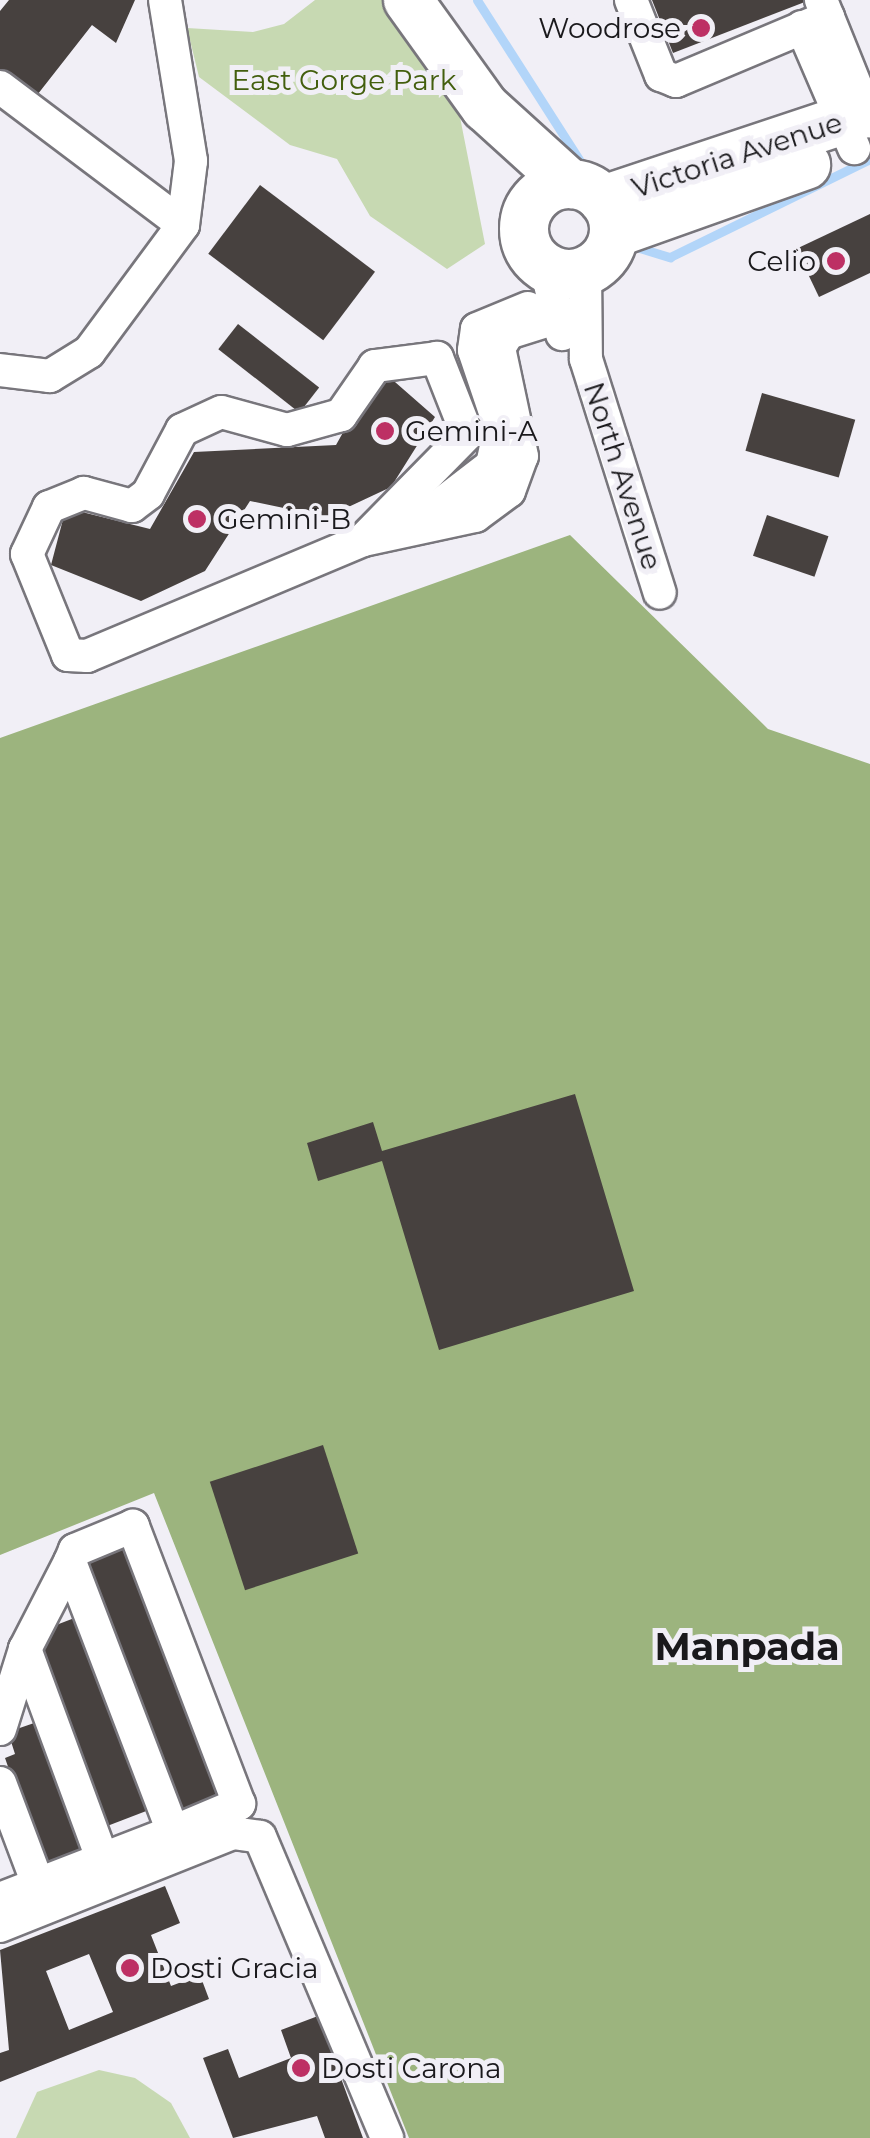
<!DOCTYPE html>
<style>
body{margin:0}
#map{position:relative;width:870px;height:2138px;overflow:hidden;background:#f1eff6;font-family:Montserrat,sans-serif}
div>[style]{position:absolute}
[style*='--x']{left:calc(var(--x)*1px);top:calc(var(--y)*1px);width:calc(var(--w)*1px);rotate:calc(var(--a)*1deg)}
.green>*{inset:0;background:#c7d9b2}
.forest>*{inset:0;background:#9cb47e}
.stream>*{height:9px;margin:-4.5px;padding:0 4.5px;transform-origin:4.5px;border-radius:4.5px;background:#b2d5f9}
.building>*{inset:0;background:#47413f;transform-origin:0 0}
.roads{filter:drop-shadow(2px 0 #78767c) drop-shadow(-2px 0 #78767c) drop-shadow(0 2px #78767c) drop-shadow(0 -2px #78767c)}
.street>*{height:32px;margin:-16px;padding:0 16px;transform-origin:16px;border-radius:16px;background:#fff}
.secondary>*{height:48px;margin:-24px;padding:0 24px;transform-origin:24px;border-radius:24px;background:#fff}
.secondary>.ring{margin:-24px;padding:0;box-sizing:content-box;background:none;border:48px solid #fff;border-radius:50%}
.dots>*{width:28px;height:28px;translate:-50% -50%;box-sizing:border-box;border:5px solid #f1eff6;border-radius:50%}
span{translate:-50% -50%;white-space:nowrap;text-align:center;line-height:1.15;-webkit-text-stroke:10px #f1eff6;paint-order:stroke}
.poi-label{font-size:28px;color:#1a191c}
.right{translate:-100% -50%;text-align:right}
.left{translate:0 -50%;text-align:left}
.park-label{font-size:28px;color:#435f0e}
.street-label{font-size:28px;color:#1a191c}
.district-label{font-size:38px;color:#1a191c;font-weight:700}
</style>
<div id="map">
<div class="green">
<div style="clip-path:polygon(315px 0,383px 0,458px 107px,485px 244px,447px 269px,370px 216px,337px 159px,290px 145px,199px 77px,187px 28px,253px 32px,284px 24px)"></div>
<div style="clip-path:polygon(99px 2070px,135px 2078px,171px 2103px,190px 2138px,16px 2138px,37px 2092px)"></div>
</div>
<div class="forest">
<div style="clip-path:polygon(570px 535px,768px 729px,870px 764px,870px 2138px,409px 2138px,154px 1493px,0 1555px,0 738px)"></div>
</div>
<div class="stream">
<div style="--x:477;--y:0;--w:197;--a:57.4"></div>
<div style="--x:633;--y:246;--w:39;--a:17"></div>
<div style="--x:670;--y:257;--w:223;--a:-26.1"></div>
</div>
<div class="building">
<div style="clip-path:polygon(9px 0,135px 0,116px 43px,92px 25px,34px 99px,0 72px,0 11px)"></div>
<div style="clip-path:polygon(652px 0,810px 0,673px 53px)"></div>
<div style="left:260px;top:185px;width:144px;height:86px;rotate:37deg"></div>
<div style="clip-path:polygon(870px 214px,870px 273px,819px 297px,796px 249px)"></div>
<div style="left:238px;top:324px;width:103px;height:32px;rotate:38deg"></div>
<div style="clip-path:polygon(379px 368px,435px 417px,391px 487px,327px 517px,250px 501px,205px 571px,141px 601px,51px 565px,66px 508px,150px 529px,194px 452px,336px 445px)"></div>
<div style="left:762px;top:393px;width:97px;height:60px;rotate:16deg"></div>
<div style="left:767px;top:515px;width:65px;height:43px;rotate:19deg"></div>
<div style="clip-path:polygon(575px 1094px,634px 1291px,439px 1350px,382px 1161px,318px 1181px,307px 1143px,373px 1122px,382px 1151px)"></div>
<div style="left:323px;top:1445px;width:114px;height:119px;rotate:72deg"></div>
<div style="left:125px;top:1537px;width:274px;height:48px;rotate:68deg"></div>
<div style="left:77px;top:1617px;width:206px;height:46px;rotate:69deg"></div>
<div style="clip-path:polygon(40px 1721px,89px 1849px,42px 1865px,5px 1758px,15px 1754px,8px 1732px)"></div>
<div style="clip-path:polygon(evenodd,165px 1886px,180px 1923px,151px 1935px,171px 1986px,200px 1975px,209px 1999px,0 2082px,0 2053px,9px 2050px,0 1950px,165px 1886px,89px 1954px,113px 2012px,69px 2030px,46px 1971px,89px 1954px)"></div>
<div style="clip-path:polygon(318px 2016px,363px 2138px,325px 2138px,317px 2116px,233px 2138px,203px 2058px,228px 2049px,239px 2078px,291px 2058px,281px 2030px)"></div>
</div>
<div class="roads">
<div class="street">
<div style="--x:165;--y:0;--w:163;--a:80.8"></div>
<div style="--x:191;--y:161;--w:64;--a:97.1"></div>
<div style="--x:631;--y:0;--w:81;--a:68.2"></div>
<div style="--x:661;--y:75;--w:16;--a:22"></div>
<div style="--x:676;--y:81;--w:165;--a:-22.8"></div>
<div style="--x:821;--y:0;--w:131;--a:68"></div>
<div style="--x:802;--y:27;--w:132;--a:66.7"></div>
<div style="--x:0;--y:87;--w:229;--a:37"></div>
<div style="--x:183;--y:225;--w:158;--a:126.5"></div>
<div style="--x:89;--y:352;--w:46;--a:148.4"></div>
<div style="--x:50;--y:376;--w:50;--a:-173.2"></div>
<div style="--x:546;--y:268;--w:68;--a:76.4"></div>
<div style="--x:585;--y:270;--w:89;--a:89.4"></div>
<div style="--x:586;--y:359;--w:245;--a:72.5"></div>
<div style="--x:418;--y:522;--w:93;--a:-37.6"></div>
<div style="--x:492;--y:465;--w:39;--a:-78"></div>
<div style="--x:500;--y:427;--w:81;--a:-108.7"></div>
<div style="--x:474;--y:350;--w:21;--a:-82"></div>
<div style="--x:477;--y:329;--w:55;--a:-22.4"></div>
<div style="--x:363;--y:540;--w:148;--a:-45.5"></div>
<div style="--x:467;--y:434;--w:82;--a:-111.5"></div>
<div style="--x:437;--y:358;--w:63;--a:172.6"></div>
<div style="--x:375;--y:366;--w:60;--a:124.8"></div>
<div style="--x:341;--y:415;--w:56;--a:164.5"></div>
<div style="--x:287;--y:430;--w:68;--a:-164.7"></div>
<div style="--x:221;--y:412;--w:43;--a:155.2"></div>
<div style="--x:182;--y:430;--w:72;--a:118"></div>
<div style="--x:148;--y:494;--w:20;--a:143"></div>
<div style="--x:132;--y:506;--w:50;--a:-164.8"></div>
<div style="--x:84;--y:493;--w:38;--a:158"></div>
<div style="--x:49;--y:507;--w:52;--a:115.1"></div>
<div style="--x:27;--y:554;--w:109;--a:67.9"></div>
<div style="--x:68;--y:655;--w:19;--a:3"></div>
<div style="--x:87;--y:656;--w:299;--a:-22.8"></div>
<div style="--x:363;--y:540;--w:115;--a:-12.1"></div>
<div style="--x:475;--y:516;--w:42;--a:-36.3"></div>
<div style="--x:509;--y:491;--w:37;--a:-70"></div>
<div style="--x:522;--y:456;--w:110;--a:-102"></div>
<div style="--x:499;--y:348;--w:17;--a:-59"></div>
<div style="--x:508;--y:333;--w:50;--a:-17.4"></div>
<div style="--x:25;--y:1649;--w:98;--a:-62.7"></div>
<div style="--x:0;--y:1729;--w:84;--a:-72.6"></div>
<div style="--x:25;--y:1649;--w:223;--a:69.8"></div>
<div style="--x:0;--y:1783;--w:108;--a:69.4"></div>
<div style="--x:0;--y:1899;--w:186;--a:-21.2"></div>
<div style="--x:173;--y:1832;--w:72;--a:-23"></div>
<div style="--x:239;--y:1804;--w:298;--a:-110.9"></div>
<div style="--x:133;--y:1526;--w:63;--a:157.5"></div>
<div style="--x:75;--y:1550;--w:13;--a:113"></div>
<div style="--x:70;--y:1562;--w:289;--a:69.1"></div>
<div style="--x:0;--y:1926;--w:251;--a:-21.8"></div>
<div style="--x:233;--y:1833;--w:27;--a:8"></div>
<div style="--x:260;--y:1837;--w:327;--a:67.1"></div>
</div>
<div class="secondary">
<div style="--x:408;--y:0;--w:132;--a:54.3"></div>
<div style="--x:485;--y:107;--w:115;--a:42.2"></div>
<div class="ring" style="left:524px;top:184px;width:42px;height:42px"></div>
<div style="--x:603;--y:200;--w:281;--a:-18.4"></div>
<div style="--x:615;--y:233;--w:203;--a:-19.6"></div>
</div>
</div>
<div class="dots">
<div style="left:701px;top:28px;background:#bd3064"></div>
<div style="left:836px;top:261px;background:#bd3064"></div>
<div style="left:385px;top:431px;background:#bd3064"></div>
<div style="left:197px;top:519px;background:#bd3064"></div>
<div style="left:130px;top:1968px;background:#bd3064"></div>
<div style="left:301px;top:2068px;background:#bd3064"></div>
</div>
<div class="poi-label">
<span class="right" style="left:681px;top:28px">Woodrose</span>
<span class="right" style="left:816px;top:261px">Celio</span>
<span class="left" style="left:405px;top:431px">Gemini-A</span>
<span class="left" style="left:217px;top:519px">Gemini-B</span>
<span class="left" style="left:150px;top:1968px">Dosti Gracia</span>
<span class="left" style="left:321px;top:2068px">Dosti Carona</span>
</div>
<div class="park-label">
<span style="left:344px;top:80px">East Gorge Park</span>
</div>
<div class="street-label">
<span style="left:737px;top:155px;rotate:-18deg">Victoria Avenue</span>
<span style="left:623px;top:476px;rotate:72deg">North Avenue</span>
</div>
<div class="district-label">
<span style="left:747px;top:1647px">Manpada</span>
</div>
</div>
